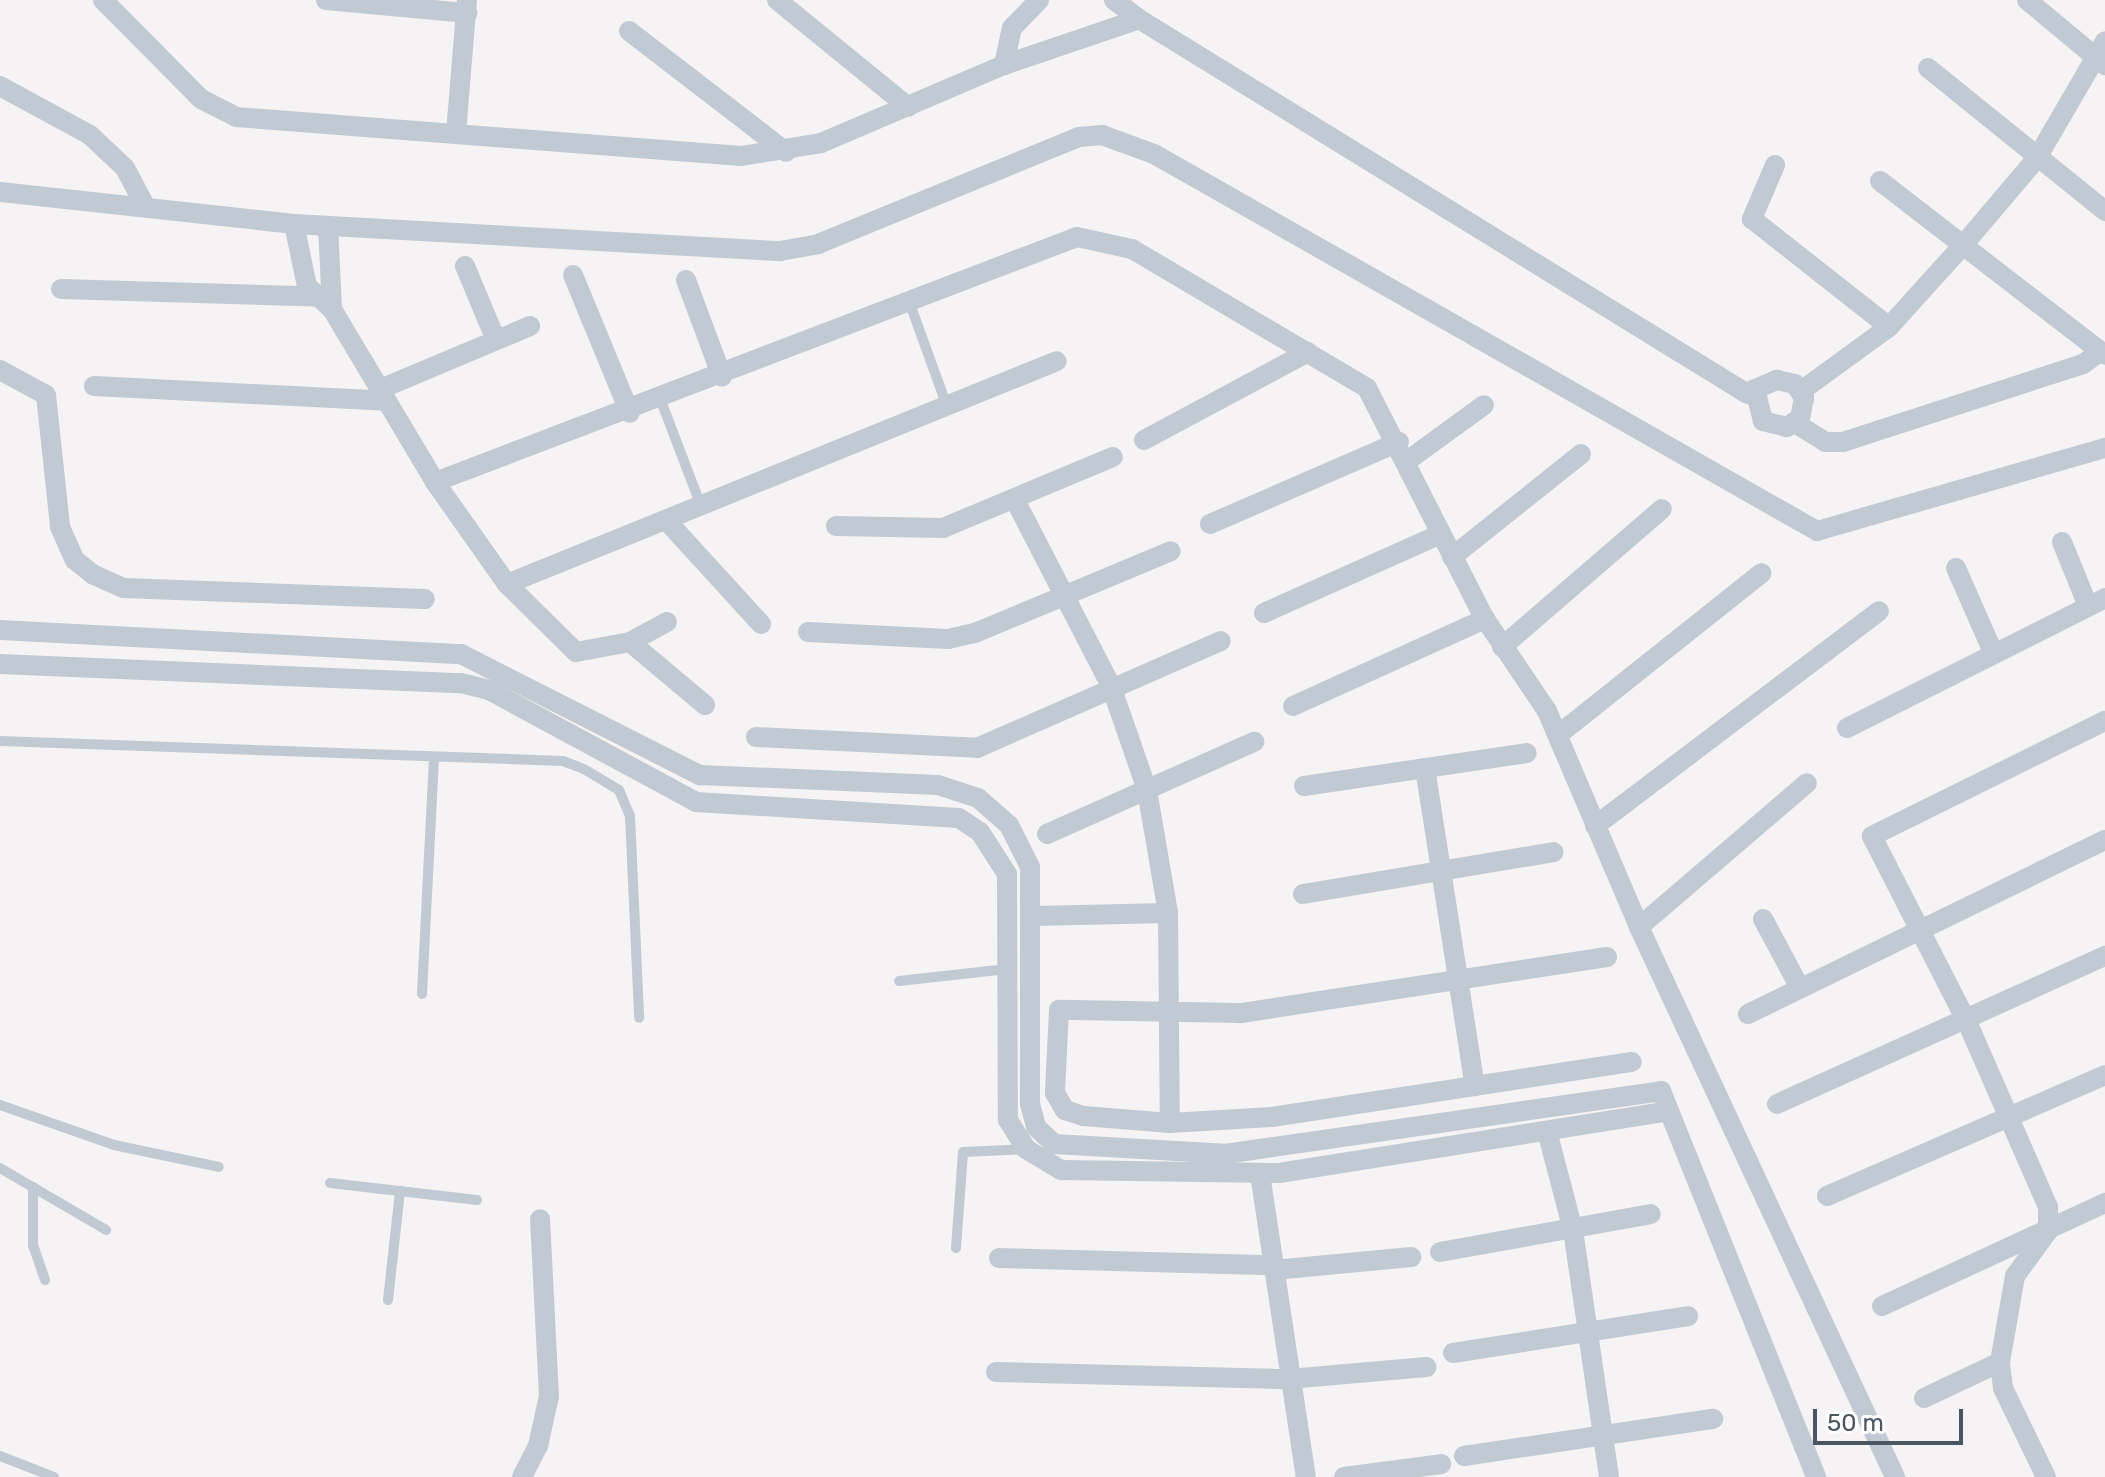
<!DOCTYPE html>
<style>
body{margin:0}
#map{position:relative;width:2105px;height:1477px;overflow:hidden;background:#f5f3f3;font-family:Rubik,sans-serif}
div>[style]{position:absolute}
[style*='--x']{left:calc(var(--x)*1px);top:calc(var(--y)*1px);width:calc(var(--w)*1px);rotate:calc(var(--a)*1deg)}
.lane>*{height:10px;margin:-5px;padding:0 5px;transform-origin:5px;border-radius:5px;background:#c1cad2}
.street>*{height:20px;margin:-10px;padding:0 10px;transform-origin:10px;border-radius:10px;background:#c1cad2}
span{translate:-50% -50%;white-space:nowrap;text-align:center;line-height:1.15;-webkit-text-stroke:6px #fff;paint-order:stroke}
.scale{position:absolute;left:1813px;top:1409px;width:150px;height:36px;box-sizing:border-box;border:4px solid #4a5661;border-top:0;padding-left:10px;font-size:24px;line-height:28px;white-space:nowrap;color:#4a5661;-webkit-text-stroke:6px #fff;paint-order:stroke}
</style>
<div id="map">
<div class="lane">
<div style="--x:910;--y:304;--w:109;--a:70.1"></div>
<div style="--x:661;--y:401;--w:112;--a:69.1"></div>
<div style="--x:0;--y:741;--w:563;--a:2.03"></div>
<div style="--x:563;--y:761;--w:22;--a:21"></div>
<div style="--x:584;--y:769;--w:41;--a:31"></div>
<div style="--x:619;--y:790;--w:28;--a:67"></div>
<div style="--x:630;--y:816;--w:202;--a:87.4"></div>
<div style="--x:899;--y:981;--w:109;--a:-6.3"></div>
<div style="--x:422;--y:994;--w:237;--a:-87.1"></div>
<div style="--x:0;--y:1105;--w:121;--a:19.3"></div>
<div style="--x:114;--y:1145;--w:107;--a:11.8"></div>
<div style="--x:0;--y:1168;--w:123;--a:30.3"></div>
<div style="--x:330;--y:1183;--w:148;--a:6.6"></div>
<div style="--x:33;--y:1187;--w:58;--a:90"></div>
<div style="--x:33;--y:1245;--w:37;--a:71"></div>
<div style="--x:956;--y:1248;--w:96;--a:-85.8"></div>
<div style="--x:963;--y:1152;--w:63;--a:-2.7"></div>
<div style="--x:388;--y:1300;--w:110;--a:-83.7"></div>
<div style="--x:0;--y:1456;--w:58;--a:21.3"></div>
</div>
<div class="street">
<div style="--x:103;--y:0;--w:139;--a:45.3"></div>
<div style="--x:201;--y:99;--w:39;--a:27"></div>
<div style="--x:236;--y:117;--w:507;--a:4.42"></div>
<div style="--x:741;--y:156;--w:81;--a:-9.2"></div>
<div style="--x:821;--y:143;--w:199;--a:-23.1"></div>
<div style="--x:1004;--y:65;--w:143;--a:-18.8"></div>
<div style="--x:1139;--y:19;--w:713;--a:31.64"></div>
<div style="--x:326;--y:0;--w:142;--a:5.3"></div>
<div style="--x:777;--y:0;--w:169;--a:39.2"></div>
<div style="--x:1114;--y:0;--w:31;--a:37"></div>
<div style="--x:2027;--y:0;--w:102;--a:39.8"></div>
<div style="--x:629;--y:31;--w:198;--a:37.6"></div>
<div style="--x:1004;--y:65;--w:38;--a:-78"></div>
<div style="--x:1012;--y:28;--w:39;--a:-46"></div>
<div style="--x:1928;--y:68;--w:228;--a:38.9"></div>
<div style="--x:0;--y:86;--w:102;--a:28.6"></div>
<div style="--x:90;--y:135;--w:48;--a:43.3"></div>
<div style="--x:125;--y:168;--w:43;--a:62.2"></div>
<div style="--x:456;--y:133;--w:133;--a:-85.3"></div>
<div style="--x:1775;--y:165;--w:59;--a:113.1"></div>
<div style="--x:1752;--y:219;--w:174;--a:38.2"></div>
<div style="--x:1880;--y:181;--w:284;--a:37.7"></div>
<div style="--x:0;--y:192;--w:296;--a:6.2"></div>
<div style="--x:294;--y:224;--w:487;--a:3.2"></div>
<div style="--x:780;--y:251;--w:39;--a:-10"></div>
<div style="--x:818;--y:244;--w:282;--a:-22.3"></div>
<div style="--x:1079;--y:137;--w:23;--a:-5"></div>
<div style="--x:1102;--y:135;--w:55;--a:20.1"></div>
<div style="--x:1154;--y:154;--w:763;--a:29.62"></div>
<div style="--x:1817;--y:531;--w:300;--a:-16.1"></div>
<div style="--x:294;--y:224;--w:63;--a:78.2"></div>
<div style="--x:307;--y:286;--w:34;--a:43"></div>
<div style="--x:332;--y:309;--w:201;--a:59.2"></div>
<div style="--x:435;--y:482;--w:687;--a:-20.89"></div>
<div style="--x:1077;--y:237;--w:56;--a:12.3"></div>
<div style="--x:1132;--y:249;--w:273;--a:30.6"></div>
<div style="--x:1367;--y:388;--w:256;--a:63"></div>
<div style="--x:1483;--y:616;--w:115;--a:56"></div>
<div style="--x:1547;--y:711;--w:235;--a:66.9"></div>
<div style="--x:1639;--y:927;--w:607;--a:65.04"></div>
<div style="--x:328;--y:226;--w:83;--a:87.2"></div>
<div style="--x:465;--y:266;--w:80;--a:67.3"></div>
<div style="--x:573;--y:275;--w:149;--a:67.6"></div>
<div style="--x:686;--y:280;--w:103;--a:69.6"></div>
<div style="--x:61;--y:289;--w:264;--a:1.7"></div>
<div style="--x:0;--y:370;--w:52;--a:28.5"></div>
<div style="--x:46;--y:395;--w:133;--a:83.9"></div>
<div style="--x:60;--y:527;--w:36;--a:66"></div>
<div style="--x:75;--y:560;--w:22;--a:39"></div>
<div style="--x:92;--y:574;--w:34;--a:24"></div>
<div style="--x:123;--y:588;--w:302;--a:2.1"></div>
<div style="--x:1777;--y:380;--w:18;--a:13"></div>
<div style="--x:1795;--y:384;--w:17;--a:57"></div>
<div style="--x:1804;--y:398;--w:20;--a:101"></div>
<div style="--x:1800;--y:418;--w:16;--a:145"></div>
<div style="--x:1787;--y:427;--w:25;--a:-166"></div>
<div style="--x:1763;--y:421;--w:25;--a:-104"></div>
<div style="--x:1757;--y:397;--w:12;--a:-160"></div>
<div style="--x:1746;--y:393;--w:34;--a:-23"></div>
<div style="--x:94;--y:386;--w:292;--a:2.9"></div>
<div style="--x:378;--y:390;--w:165;--a:-22.8"></div>
<div style="--x:1801;--y:391;--w:109;--a:-36"></div>
<div style="--x:1889;--y:327;--w:112;--a:-47.9"></div>
<div style="--x:1964;--y:244;--w:113;--a:-49.7"></div>
<div style="--x:2037;--y:158;--w:135;--a:-59.8"></div>
<div style="--x:1795;--y:423;--w:36;--a:32"></div>
<div style="--x:1825;--y:442;--w:18;--a:0"></div>
<div style="--x:1843;--y:442;--w:252;--a:-18"></div>
<div style="--x:2083;--y:364;--w:22;--a:-36"></div>
<div style="--x:1144;--y:440;--w:186;--a:-28.2"></div>
<div style="--x:1407;--y:461;--w:95;--a:-36"></div>
<div style="--x:435;--y:482;--w:125;--a:54.8"></div>
<div style="--x:507;--y:584;--w:97;--a:44.6"></div>
<div style="--x:576;--y:652;--w:55;--a:-10.5"></div>
<div style="--x:630;--y:642;--w:42;--a:-28.4"></div>
<div style="--x:1015;--y:500;--w:209;--a:62.7"></div>
<div style="--x:1111;--y:686;--w:110;--a:70.9"></div>
<div style="--x:1147;--y:790;--w:125;--a:80.3"></div>
<div style="--x:1168;--y:913;--w:210;--a:89.5"></div>
<div style="--x:666;--y:520;--w:141;--a:47.6"></div>
<div style="--x:1210;--y:524;--w:206;--a:-23.5"></div>
<div style="--x:836;--y:526;--w:107;--a:1.1"></div>
<div style="--x:943;--y:528;--w:184;--a:-22.7"></div>
<div style="--x:2062;--y:542;--w:69;--a:67.9"></div>
<div style="--x:1452;--y:557;--w:165;--a:-38.6"></div>
<div style="--x:1956;--y:568;--w:92;--a:66.2"></div>
<div style="--x:507;--y:584;--w:593;--a:-22.07"></div>
<div style="--x:1264;--y:613;--w:194;--a:-24.1"></div>
<div style="--x:0;--y:630;--w:462;--a:3"></div>
<div style="--x:461;--y:654;--w:268;--a:26.9"></div>
<div style="--x:700;--y:775;--w:238;--a:2.4"></div>
<div style="--x:938;--y:785;--w:42;--a:18"></div>
<div style="--x:978;--y:798;--w:41;--a:41.1"></div>
<div style="--x:1009;--y:825;--w:47;--a:63.4"></div>
<div style="--x:1030;--y:867;--w:237;--a:90"></div>
<div style="--x:1030;--y:1104;--w:24;--a:75"></div>
<div style="--x:1036;--y:1127;--w:25;--a:43"></div>
<div style="--x:1054;--y:1144;--w:171;--a:3.3"></div>
<div style="--x:1225;--y:1154;--w:441;--a:-8.2"></div>
<div style="--x:1661;--y:1091;--w:416;--a:68.1"></div>
<div style="--x:808;--y:632;--w:140;--a:2.9"></div>
<div style="--x:948;--y:639;--w:28;--a:-13"></div>
<div style="--x:975;--y:633;--w:212;--a:-22.7"></div>
<div style="--x:630;--y:642;--w:98;--a:40"></div>
<div style="--x:1502;--y:647;--w:211;--a:-40.8"></div>
<div style="--x:0;--y:664;--w:461;--a:2.4"></div>
<div style="--x:461;--y:683;--w:29;--a:14"></div>
<div style="--x:489;--y:690;--w:235;--a:28.4"></div>
<div style="--x:696;--y:802;--w:263;--a:3.5"></div>
<div style="--x:959;--y:818;--w:25;--a:34"></div>
<div style="--x:980;--y:832;--w:50;--a:57.3"></div>
<div style="--x:1007;--y:874;--w:246;--a:89.8"></div>
<div style="--x:1008;--y:1120;--w:34;--a:58"></div>
<div style="--x:1026;--y:1149;--w:41;--a:31"></div>
<div style="--x:1061;--y:1170;--w:218;--a:0.8"></div>
<div style="--x:1279;--y:1173;--w:395;--a:-9"></div>
<div style="--x:1293;--y:706;--w:211;--a:-24.4"></div>
<div style="--x:1847;--y:728;--w:289;--a:-26.7"></div>
<div style="--x:1558;--y:735;--w:260;--a:-38.5"></div>
<div style="--x:756;--y:737;--w:221;--a:2.8"></div>
<div style="--x:977;--y:748;--w:266;--a:-23.7"></div>
<div style="--x:1425;--y:768;--w:322;--a:81.1"></div>
<div style="--x:1304;--y:786;--w:225;--a:-8.4"></div>
<div style="--x:1595;--y:826;--w:356;--a:-37.1"></div>
<div style="--x:1047;--y:834;--w:227;--a:-24"></div>
<div style="--x:1303;--y:894;--w:254;--a:-9.5"></div>
<div style="--x:1033;--y:916;--w:135;--a:-1.3"></div>
<div style="--x:1763;--y:919;--w:78;--a:61.8"></div>
<div style="--x:1639;--y:927;--w:221;--a:-40.6"></div>
<div style="--x:1607;--y:957;--w:372;--a:171.3"></div>
<div style="--x:1239;--y:1013;--w:180;--a:-179"></div>
<div style="--x:1059;--y:1010;--w:83;--a:92.8"></div>
<div style="--x:1055;--y:1093;--w:20;--a:60"></div>
<div style="--x:1065;--y:1110;--w:20;--a:18"></div>
<div style="--x:1084;--y:1116;--w:86;--a:4.7"></div>
<div style="--x:1170;--y:1123;--w:102;--a:-3.4"></div>
<div style="--x:1272;--y:1117;--w:364;--a:-8.7"></div>
<div style="--x:1748;--y:1014;--w:397;--a:-26"></div>
<div style="--x:1777;--y:1104;--w:360;--a:-24.3"></div>
<div style="--x:1547;--y:1131;--w:102;--a:75.3"></div>
<div style="--x:1573;--y:1230;--w:250;--a:81.7"></div>
<div style="--x:1260;--y:1174;--w:306;--a:81.4"></div>
<div style="--x:1827;--y:1196;--w:303;--a:-23.5"></div>
<div style="--x:1440;--y:1252;--w:214;--a:-10.2"></div>
<div style="--x:999;--y:1258;--w:276;--a:1.5"></div>
<div style="--x:1274;--y:1270;--w:138;--a:-5.4"></div>
<div style="--x:1882;--y:1306;--w:246;--a:-24.8"></div>
<div style="--x:1453;--y:1353;--w:238;--a:-8.9"></div>
<div style="--x:996;--y:1372;--w:293;--a:1.4"></div>
<div style="--x:1289;--y:1379;--w:138;--a:-5"></div>
<div style="--x:1924;--y:1398;--w:84;--a:-25.3"></div>
<div style="--x:1464;--y:1456;--w:252;--a:-8.5"></div>
<div style="--x:522;--y:1477;--w:35;--a:-63"></div>
<div style="--x:538;--y:1446;--w:51;--a:-77.6"></div>
<div style="--x:549;--y:1396;--w:177;--a:-92.9"></div>
<div style="--x:1344;--y:1477;--w:98;--a:-7.6"></div>
<div style="--x:2046;--y:1477;--w:99;--a:-115.8"></div>
<div style="--x:2003;--y:1388;--w:26;--a:-97"></div>
<div style="--x:2000;--y:1362;--w:87;--a:-80.1"></div>
<div style="--x:2015;--y:1276;--w:56;--a:-53.7"></div>
<div style="--x:2048;--y:1231;--w:24;--a:-90"></div>
<div style="--x:2048;--y:1207;--w:200;--a:-113.6"></div>
<div style="--x:1968;--y:1024;--w:211;--a:-117.1"></div>
<div style="--x:1872;--y:836;--w:260;--a:-26.3"></div>
</div>
<div class="scale">50 m</div>
</div>
